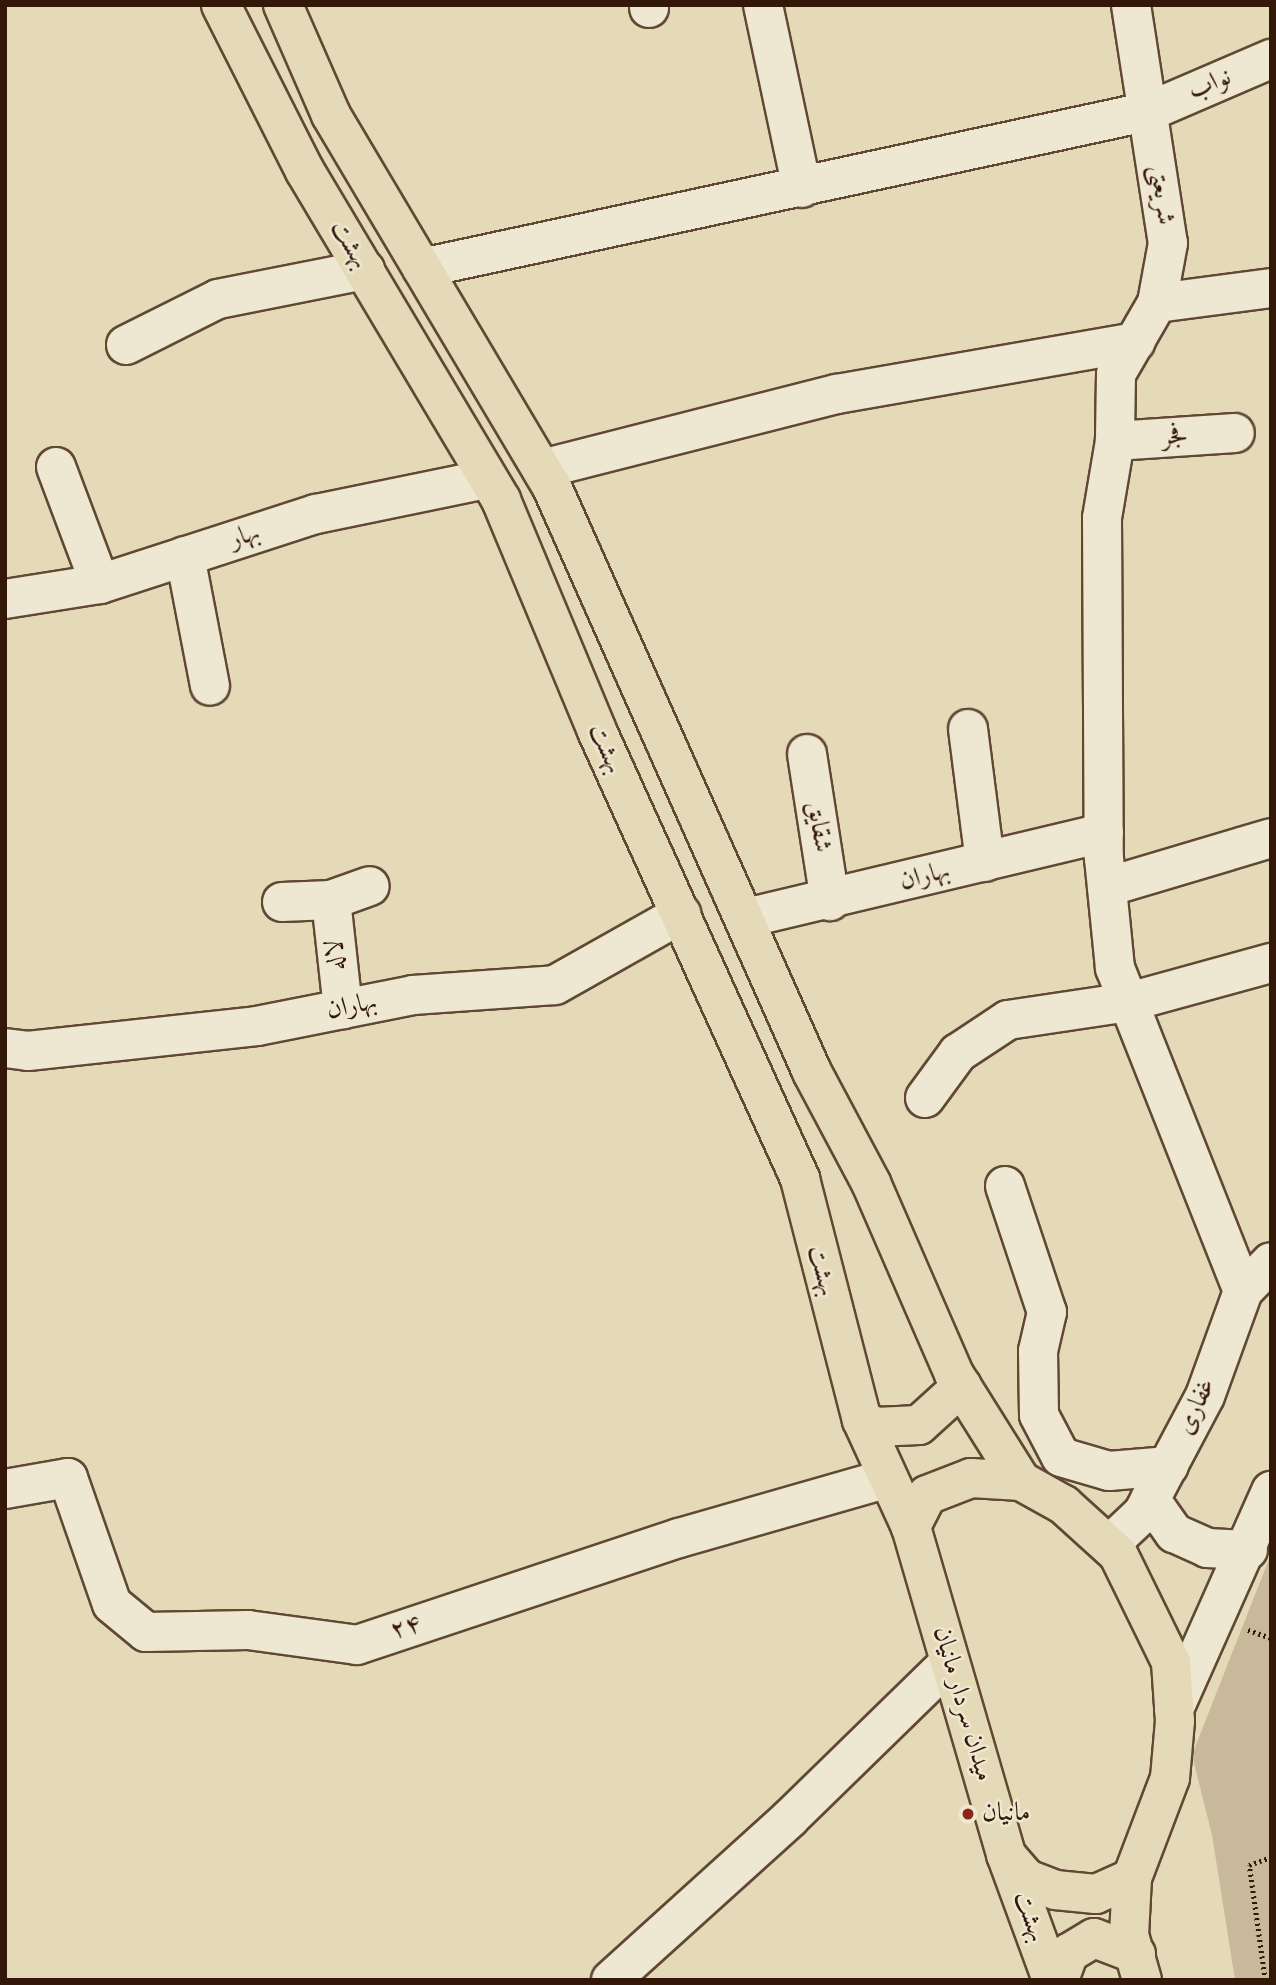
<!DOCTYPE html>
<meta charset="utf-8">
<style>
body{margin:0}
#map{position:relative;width:1276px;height:1985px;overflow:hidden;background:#e5dab8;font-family:"Sorts Mill Goudy",Amiri,serif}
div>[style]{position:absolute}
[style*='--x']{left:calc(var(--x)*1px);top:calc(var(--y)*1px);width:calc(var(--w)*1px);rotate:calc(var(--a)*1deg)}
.green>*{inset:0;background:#c7b99a}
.path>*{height:4.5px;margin-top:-2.25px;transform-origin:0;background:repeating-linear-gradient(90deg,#331708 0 2px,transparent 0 5.5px)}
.roads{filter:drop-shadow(2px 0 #604834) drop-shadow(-2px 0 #604834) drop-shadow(0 2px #604834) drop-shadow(0 -2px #604834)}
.minor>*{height:38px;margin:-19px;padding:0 19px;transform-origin:19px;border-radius:19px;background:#eee7d1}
.major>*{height:38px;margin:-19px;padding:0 19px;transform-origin:19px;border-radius:19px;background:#e5dab8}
.dots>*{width:19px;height:19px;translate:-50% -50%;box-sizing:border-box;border:4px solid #eee7d1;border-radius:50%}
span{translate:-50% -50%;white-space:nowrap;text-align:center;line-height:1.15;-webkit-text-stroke:5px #eee7d1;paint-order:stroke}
.street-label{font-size:26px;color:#331708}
.poi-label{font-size:26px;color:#331708}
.left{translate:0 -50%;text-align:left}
.frame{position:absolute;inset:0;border:7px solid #331708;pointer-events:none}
</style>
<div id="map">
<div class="green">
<div style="clip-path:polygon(1271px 1554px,1271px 1980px,1235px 1980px,1212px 1835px,1192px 1755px)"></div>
</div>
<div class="path">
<div style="--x:1248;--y:1630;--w:24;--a:19"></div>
<div style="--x:1265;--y:1980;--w:116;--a:-97.9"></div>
<div style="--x:1249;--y:1865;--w:23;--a:-20"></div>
</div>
<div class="roads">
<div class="minor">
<div style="--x:649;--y:5;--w:3;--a:90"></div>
<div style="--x:763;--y:5;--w:187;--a:78"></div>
<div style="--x:1131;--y:5;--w:241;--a:81.2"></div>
<div style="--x:1168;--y:243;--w:61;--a:100.4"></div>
<div style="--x:1157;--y:303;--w:82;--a:120"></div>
<div style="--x:1116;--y:374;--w:67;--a:90.9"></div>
<div style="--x:1115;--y:441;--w:78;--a:99.6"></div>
<div style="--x:1102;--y:518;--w:340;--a:89.7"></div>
<div style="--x:1104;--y:858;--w:111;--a:84.3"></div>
<div style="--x:1115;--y:968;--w:347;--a:68.4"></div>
<div style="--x:422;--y:268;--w:745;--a:-12.17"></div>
<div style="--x:1150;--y:111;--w:132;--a:-23.3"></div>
<div style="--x:1157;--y:303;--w:115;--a:-7.5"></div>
<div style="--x:126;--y:345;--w:103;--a:-26.6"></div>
<div style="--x:218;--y:299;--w:150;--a:-11.2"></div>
<div style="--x:1115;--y:441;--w:120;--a:-3.8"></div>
<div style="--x:56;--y:467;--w:125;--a:69.4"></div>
<div style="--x:542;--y:469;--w:304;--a:-14.3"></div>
<div style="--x:837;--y:394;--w:303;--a:-9.9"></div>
<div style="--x:185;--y:556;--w:132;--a:79.1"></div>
<div style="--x:5;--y:599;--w:96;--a:-9"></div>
<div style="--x:100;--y:584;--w:227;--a:-18"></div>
<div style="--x:316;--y:514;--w:175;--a:-11.6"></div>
<div style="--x:968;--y:729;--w:134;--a:82.7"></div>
<div style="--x:807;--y:754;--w:149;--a:81.1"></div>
<div style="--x:1107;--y:887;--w:171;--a:-16.6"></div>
<div style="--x:331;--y:900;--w:110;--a:83.7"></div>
<div style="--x:282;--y:902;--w:49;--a:-2.3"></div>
<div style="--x:331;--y:900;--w:41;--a:-19.7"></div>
<div style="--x:746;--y:918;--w:368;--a:-13.4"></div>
<div style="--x:5;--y:1048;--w:23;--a:7"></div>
<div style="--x:28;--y:1051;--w:230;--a:-6.2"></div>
<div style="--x:257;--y:1026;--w:159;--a:-11.2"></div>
<div style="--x:413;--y:995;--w:142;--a:-4"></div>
<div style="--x:555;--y:985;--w:145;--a:-29.4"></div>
<div style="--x:925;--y:1098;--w:56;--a:-53.7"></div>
<div style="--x:958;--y:1053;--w:60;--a:-33.4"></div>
<div style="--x:1008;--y:1020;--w:122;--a:-8.5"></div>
<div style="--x:1129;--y:1002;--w:147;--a:-15.4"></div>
<div style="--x:1005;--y:1186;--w:133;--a:71.6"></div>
<div style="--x:1047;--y:1312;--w:40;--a:103"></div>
<div style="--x:1038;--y:1351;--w:64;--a:89.1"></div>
<div style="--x:1039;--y:1415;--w:47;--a:62.4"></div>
<div style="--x:1061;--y:1457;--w:50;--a:16.3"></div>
<div style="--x:1109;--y:1471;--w:60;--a:-4.8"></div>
<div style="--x:5;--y:1489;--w:64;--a:-9.9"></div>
<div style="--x:68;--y:1478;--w:133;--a:70.8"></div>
<div style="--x:112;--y:1604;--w:44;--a:39.5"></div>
<div style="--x:146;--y:1632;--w:102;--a:-1.1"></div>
<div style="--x:248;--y:1630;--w:110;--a:7.8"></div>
<div style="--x:357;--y:1645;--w:339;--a:-18.4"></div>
<div style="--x:679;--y:1538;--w:217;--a:-16"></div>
<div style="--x:1150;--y:1499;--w:42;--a:54.8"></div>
<div style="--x:1174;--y:1533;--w:36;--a:24"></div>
<div style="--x:1207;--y:1548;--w:41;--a:2.8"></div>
<div style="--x:1109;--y:1545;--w:47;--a:-43.3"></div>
<div style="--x:1143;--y:1513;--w:132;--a:-62.1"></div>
<div style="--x:1205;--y:1396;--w:112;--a:-70.1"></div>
<div style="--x:1243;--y:1291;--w:40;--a:-46"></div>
<div style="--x:1174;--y:1709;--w:239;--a:-66"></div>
<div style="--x:611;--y:1980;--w:241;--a:-42.1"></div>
<div style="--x:790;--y:1818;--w:223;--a:-44.3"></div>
</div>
<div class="major">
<div style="--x:221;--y:5;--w:186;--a:63.2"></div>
<div style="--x:305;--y:171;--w:383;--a:59.2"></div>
<div style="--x:501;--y:500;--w:250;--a:67.4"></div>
<div style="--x:597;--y:731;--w:492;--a:65.6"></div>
<div style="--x:800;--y:1179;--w:249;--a:75.6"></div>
<div style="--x:862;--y:1420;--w:118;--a:65.4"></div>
<div style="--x:911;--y:1527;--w:341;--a:73.8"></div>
<div style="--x:1006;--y:1855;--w:32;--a:49"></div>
<div style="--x:1027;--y:1879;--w:30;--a:21"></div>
<div style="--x:1055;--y:1890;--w:41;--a:5.6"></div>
<div style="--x:1096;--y:1894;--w:39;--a:-24"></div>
<div style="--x:1132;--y:1878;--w:107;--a:-69.2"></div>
<div style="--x:1170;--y:1778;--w:57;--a:-85"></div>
<div style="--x:1175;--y:1721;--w:59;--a:-93.9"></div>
<div style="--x:1171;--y:1662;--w:120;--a:-116.1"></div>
<div style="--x:1118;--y:1554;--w:73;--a:-137.8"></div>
<div style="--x:1064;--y:1505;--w:49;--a:-150.8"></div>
<div style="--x:1021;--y:1481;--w:50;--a:-176.6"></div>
<div style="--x:971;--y:1478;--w:47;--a:158.9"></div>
<div style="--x:927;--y:1495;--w:36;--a:117"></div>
<div style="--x:283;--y:5;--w:120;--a:66.4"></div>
<div style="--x:331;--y:115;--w:430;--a:59.3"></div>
<div style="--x:551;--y:485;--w:642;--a:66.03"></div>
<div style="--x:812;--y:1072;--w:126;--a:62"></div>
<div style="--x:871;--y:1183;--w:208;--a:66.5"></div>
<div style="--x:954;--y:1374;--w:126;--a:57.9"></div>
<div style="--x:862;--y:1420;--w:16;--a:27"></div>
<div style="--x:876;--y:1427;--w:43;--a:-2.7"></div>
<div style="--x:919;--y:1425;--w:58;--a:-42.2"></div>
<div style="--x:1007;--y:1857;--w:131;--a:69.9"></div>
<div style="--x:1132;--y:1878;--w:57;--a:93"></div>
<div style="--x:1129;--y:1935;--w:47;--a:73.9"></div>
<div style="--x:1059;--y:1980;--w:29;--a:-70"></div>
<div style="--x:1069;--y:1953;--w:29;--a:-31"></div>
<div style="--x:1094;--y:1938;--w:45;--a:20.9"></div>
</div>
</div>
<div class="dots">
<div style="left:968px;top:1814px;background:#8f2418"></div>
</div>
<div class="street-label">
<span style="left:1210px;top:85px;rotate:-23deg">نواب</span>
<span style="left:1161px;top:195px;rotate:82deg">شریعتی</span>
<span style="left:349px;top:245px;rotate:59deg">بهشت</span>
<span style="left:1175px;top:437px;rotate:-4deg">فجر</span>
<span style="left:245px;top:537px;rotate:-18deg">بهار</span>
<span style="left:605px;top:749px;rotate:66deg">بهشت</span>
<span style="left:818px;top:827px;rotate:81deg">شقایق</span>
<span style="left:925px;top:877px;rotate:-14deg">بهاران</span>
<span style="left:337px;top:955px;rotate:-96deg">لاله</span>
<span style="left:352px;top:1007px;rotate:-11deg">بهاران</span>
<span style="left:821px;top:1271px;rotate:75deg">بهشت</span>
<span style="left:1197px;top:1407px;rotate:-65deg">غفاری</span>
<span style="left:406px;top:1628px;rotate:-18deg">۲۴</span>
<span style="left:962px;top:1704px;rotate:74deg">میدان سردار مانیان</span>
<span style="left:1029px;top:1917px;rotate:70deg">بهشت</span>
</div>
<div class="poi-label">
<span class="left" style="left:982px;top:1814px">مانیان</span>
</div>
<div class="frame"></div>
</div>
